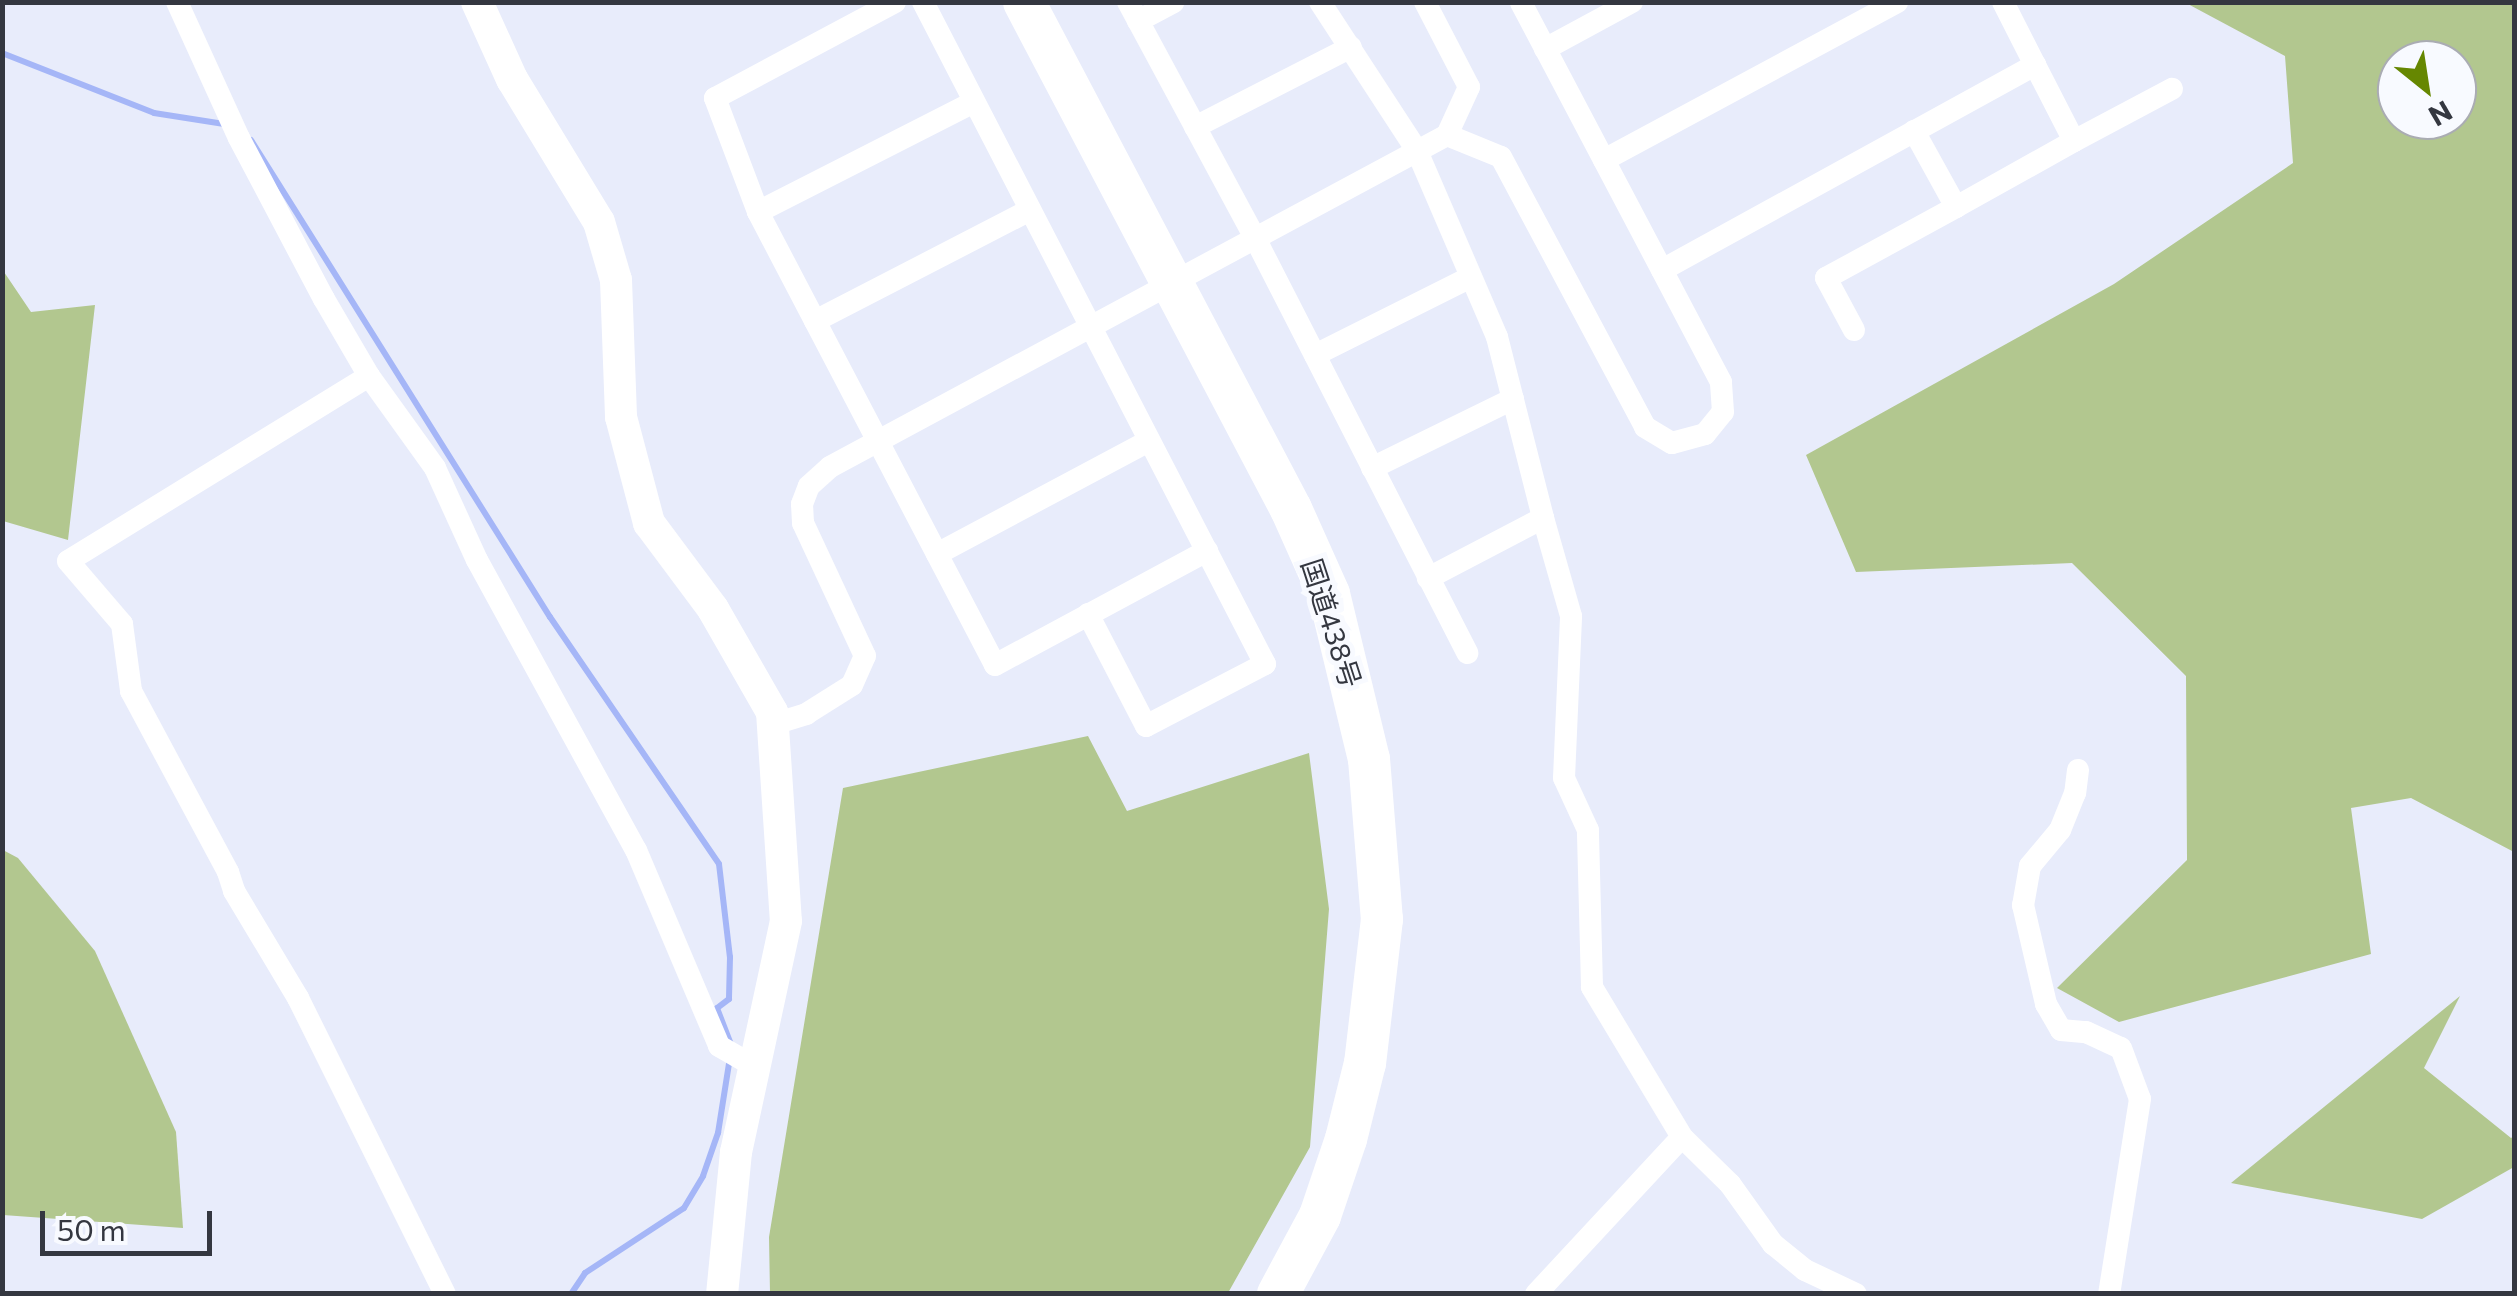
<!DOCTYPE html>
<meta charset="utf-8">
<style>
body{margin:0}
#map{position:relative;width:2517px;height:1296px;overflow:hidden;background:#e8ecfb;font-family:Commissioner,"Noto Sans JP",sans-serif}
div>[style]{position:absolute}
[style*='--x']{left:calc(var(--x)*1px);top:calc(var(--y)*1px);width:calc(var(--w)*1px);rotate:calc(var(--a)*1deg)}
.green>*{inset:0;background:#b2c78f}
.stream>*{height:6px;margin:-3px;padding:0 3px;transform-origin:3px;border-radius:3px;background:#a5b6f7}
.street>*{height:22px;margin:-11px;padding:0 11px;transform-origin:11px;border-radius:11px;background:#fff}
.secondary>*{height:32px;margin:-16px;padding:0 16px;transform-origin:16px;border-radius:16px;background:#fff}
.highway>*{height:42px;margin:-21px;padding:0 21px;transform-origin:21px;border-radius:21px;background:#fff}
span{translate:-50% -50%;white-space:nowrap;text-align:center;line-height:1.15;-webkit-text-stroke:10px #f8faff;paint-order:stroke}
.street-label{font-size:28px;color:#343740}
.frame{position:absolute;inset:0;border:5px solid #343740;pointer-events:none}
.north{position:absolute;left:2377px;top:40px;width:100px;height:100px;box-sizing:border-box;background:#f8faff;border:2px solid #aaacb3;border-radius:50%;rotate:150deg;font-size:28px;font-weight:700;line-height:40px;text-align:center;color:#343740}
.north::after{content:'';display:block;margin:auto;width:35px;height:45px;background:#668701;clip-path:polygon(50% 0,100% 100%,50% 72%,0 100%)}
.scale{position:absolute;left:40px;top:1211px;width:172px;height:45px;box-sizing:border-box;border:5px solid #343740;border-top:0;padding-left:12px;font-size:30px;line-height:35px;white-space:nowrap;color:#343740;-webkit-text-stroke:8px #f8faff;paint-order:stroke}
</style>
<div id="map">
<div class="green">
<div style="clip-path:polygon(evenodd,2186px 3px,2514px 3px,2514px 852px,2411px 798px,2351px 808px,2371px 954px,2119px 1022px,2057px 988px,2187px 860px,2186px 676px,2072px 563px,1856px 572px,1806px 455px,2114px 284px,2293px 163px,2285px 56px,2186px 3px,2397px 60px,2457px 60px,2457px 120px,2397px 120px,2397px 60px)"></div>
<div style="clip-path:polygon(2px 269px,31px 312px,95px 305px,68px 540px,3px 521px)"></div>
<div style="clip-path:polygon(1088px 736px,1127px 811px,1309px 753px,1329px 909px,1310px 1147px,1228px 1293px,770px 1293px,769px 1237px,843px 788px)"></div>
<div style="clip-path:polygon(3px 850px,18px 858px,95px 951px,176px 1132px,183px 1228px,3px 1215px)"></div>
<div style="clip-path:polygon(2460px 996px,2424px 1068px,2511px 1138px,2514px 1136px,2514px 1167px,2422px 1219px,2231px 1183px)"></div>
</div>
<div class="stream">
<div style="--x:2;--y:53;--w:163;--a:21.5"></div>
<div style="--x:154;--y:113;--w:71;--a:8.9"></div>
<div style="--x:251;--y:140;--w:563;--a:57.92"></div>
<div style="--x:550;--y:617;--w:299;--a:55.6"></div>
<div style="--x:719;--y:864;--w:94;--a:83.3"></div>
<div style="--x:730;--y:957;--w:42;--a:91.4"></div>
<div style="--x:729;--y:999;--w:15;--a:143"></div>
<div style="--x:717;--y:1008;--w:39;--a:69"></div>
<div style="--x:571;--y:1294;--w:25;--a:-56"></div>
<div style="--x:585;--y:1273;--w:118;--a:-33.3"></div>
<div style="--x:684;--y:1208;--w:37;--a:-59"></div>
<div style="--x:703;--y:1176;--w:46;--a:-70.8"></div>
<div style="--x:718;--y:1133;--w:77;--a:-81"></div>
</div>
<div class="street">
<div style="--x:177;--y:2;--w:149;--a:65.5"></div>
<div style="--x:239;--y:138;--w:182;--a:62.2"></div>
<div style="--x:324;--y:299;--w:89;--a:59.7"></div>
<div style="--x:369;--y:376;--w:113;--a:54.3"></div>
<div style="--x:435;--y:468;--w:101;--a:65.5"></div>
<div style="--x:477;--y:560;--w:331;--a:61.3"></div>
<div style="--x:636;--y:850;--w:213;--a:67"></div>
<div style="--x:719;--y:1046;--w:39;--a:30"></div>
<div style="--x:895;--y:2;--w:204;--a:151.9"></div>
<div style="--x:715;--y:98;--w:122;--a:69.3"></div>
<div style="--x:758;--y:212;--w:511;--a:62.38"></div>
<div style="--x:995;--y:665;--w:241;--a:-28.3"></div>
<div style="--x:923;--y:2;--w:745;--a:62.68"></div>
<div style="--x:1265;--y:664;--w:134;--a:152.5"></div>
<div style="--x:1146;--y:726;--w:126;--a:-117.4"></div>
<div style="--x:1128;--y:2;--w:270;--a:61.7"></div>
<div style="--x:1256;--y:240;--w:464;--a:62.9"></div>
<div style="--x:1320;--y:2;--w:178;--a:56.9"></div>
<div style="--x:1417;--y:151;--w:202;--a:66.7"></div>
<div style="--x:1497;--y:337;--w:187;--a:75.7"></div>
<div style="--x:1543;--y:518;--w:130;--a:152.4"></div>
<div style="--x:1138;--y:21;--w:40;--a:-28"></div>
<div style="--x:1545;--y:49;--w:99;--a:-28.4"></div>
<div style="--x:1195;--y:127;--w:175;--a:-27.1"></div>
<div style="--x:1914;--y:131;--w:87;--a:61.1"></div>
<div style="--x:1956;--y:207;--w:135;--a:-29.2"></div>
<div style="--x:2074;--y:141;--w:85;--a:-117.2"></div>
<div style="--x:1447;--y:135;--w:58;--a:22.2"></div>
<div style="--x:1501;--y:157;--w:306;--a:61.9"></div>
<div style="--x:1645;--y:427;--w:31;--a:31"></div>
<div style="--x:1672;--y:443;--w:34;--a:-15"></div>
<div style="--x:1705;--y:434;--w:28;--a:-51"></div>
<div style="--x:1723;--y:412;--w:30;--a:-94"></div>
<div style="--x:1721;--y:382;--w:429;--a:-117.8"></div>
<div style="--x:2074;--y:141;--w:111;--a:-28"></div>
<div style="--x:1604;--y:160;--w:333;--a:-28.3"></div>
<div style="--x:758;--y:212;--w:242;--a:-27"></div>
<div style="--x:1662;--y:270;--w:426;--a:-28.8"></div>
<div style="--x:2035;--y:65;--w:71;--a:-116.9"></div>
<div style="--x:815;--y:321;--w:242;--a:-27.3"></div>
<div style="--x:1854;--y:330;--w:59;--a:-118.3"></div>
<div style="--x:1826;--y:278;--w:148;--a:-28.6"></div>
<div style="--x:1315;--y:355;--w:174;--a:-26.6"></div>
<div style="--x:369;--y:376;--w:353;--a:148.4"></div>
<div style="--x:68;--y:561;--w:83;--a:49.4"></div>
<div style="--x:122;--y:624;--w:68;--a:82.3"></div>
<div style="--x:131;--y:691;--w:205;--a:61.8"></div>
<div style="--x:228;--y:872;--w:20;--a:72"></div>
<div style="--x:234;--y:891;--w:125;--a:59.1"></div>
<div style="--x:298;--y:998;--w:330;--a:63.6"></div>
<div style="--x:1372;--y:468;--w:157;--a:-26.1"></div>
<div style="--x:937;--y:554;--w:240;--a:-28.1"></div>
<div style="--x:774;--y:724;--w:34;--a:-17"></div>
<div style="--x:806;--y:714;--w:54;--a:-32.2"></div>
<div style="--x:852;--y:685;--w:32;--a:-66"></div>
<div style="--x:865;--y:656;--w:147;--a:-115"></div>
<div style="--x:803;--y:523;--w:19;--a:-93"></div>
<div style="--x:802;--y:504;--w:19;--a:-69"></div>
<div style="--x:809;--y:486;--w:28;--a:-42"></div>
<div style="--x:830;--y:467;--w:701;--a:-28.28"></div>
<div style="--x:1447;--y:135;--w:53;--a:-65.4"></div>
<div style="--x:1469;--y:87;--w:96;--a:-117.4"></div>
<div style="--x:2078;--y:770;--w:23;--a:97"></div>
<div style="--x:2075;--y:793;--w:40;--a:112"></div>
<div style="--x:2060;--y:830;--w:47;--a:129.8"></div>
<div style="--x:2030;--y:866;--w:40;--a:100"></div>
<div style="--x:2023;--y:905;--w:102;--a:76.9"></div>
<div style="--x:2046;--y:1004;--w:30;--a:60"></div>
<div style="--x:2061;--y:1030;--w:25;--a:5"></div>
<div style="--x:2086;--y:1032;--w:38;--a:25"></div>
<div style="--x:2121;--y:1048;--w:54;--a:69.6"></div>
<div style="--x:2140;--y:1099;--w:197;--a:99"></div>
<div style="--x:1682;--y:1137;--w:67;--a:44.4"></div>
<div style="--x:1730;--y:1184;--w:74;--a:54.4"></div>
<div style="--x:1773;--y:1244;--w:41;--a:39.1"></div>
<div style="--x:1805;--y:1270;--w:56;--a:25.2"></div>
<div style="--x:1536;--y:1294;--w:214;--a:-47.1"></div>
<div style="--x:1682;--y:1137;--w:175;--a:-121"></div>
<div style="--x:1592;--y:987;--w:157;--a:-91.5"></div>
<div style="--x:1588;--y:830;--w:57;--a:-114.8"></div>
<div style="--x:1564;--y:778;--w:162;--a:-87.5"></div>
<div style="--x:1571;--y:616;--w:102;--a:-105.9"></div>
</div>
<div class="secondary">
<div style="--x:477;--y:2;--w:85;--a:65.6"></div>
<div style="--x:512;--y:79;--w:167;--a:58.7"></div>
<div style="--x:599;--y:222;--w:60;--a:73.7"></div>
<div style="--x:616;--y:280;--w:137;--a:87.9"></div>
<div style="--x:621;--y:417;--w:110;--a:75.2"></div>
<div style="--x:649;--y:523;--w:107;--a:53.3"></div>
<div style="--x:713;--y:609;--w:119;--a:60.2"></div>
<div style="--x:772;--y:712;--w:209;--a:86.2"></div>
<div style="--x:786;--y:921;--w:236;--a:102.2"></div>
<div style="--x:736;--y:1152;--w:143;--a:95.6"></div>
</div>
<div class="highway">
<div style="--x:1024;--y:2;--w:573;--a:62.23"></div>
<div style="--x:1291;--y:509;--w:93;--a:65.9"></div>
<div style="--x:1329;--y:594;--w:170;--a:76.4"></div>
<div style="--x:1369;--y:759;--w:161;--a:85.4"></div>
<div style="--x:1382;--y:919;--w:145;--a:96.7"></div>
<div style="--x:1365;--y:1063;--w:78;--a:104"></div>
<div style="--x:1346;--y:1139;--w:81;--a:108.7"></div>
<div style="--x:1320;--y:1216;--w:89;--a:118.3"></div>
</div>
<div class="street-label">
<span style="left:1332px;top:623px;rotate:72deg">国道438号</span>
</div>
<div class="frame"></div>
<div class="north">N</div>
<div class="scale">50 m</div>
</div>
